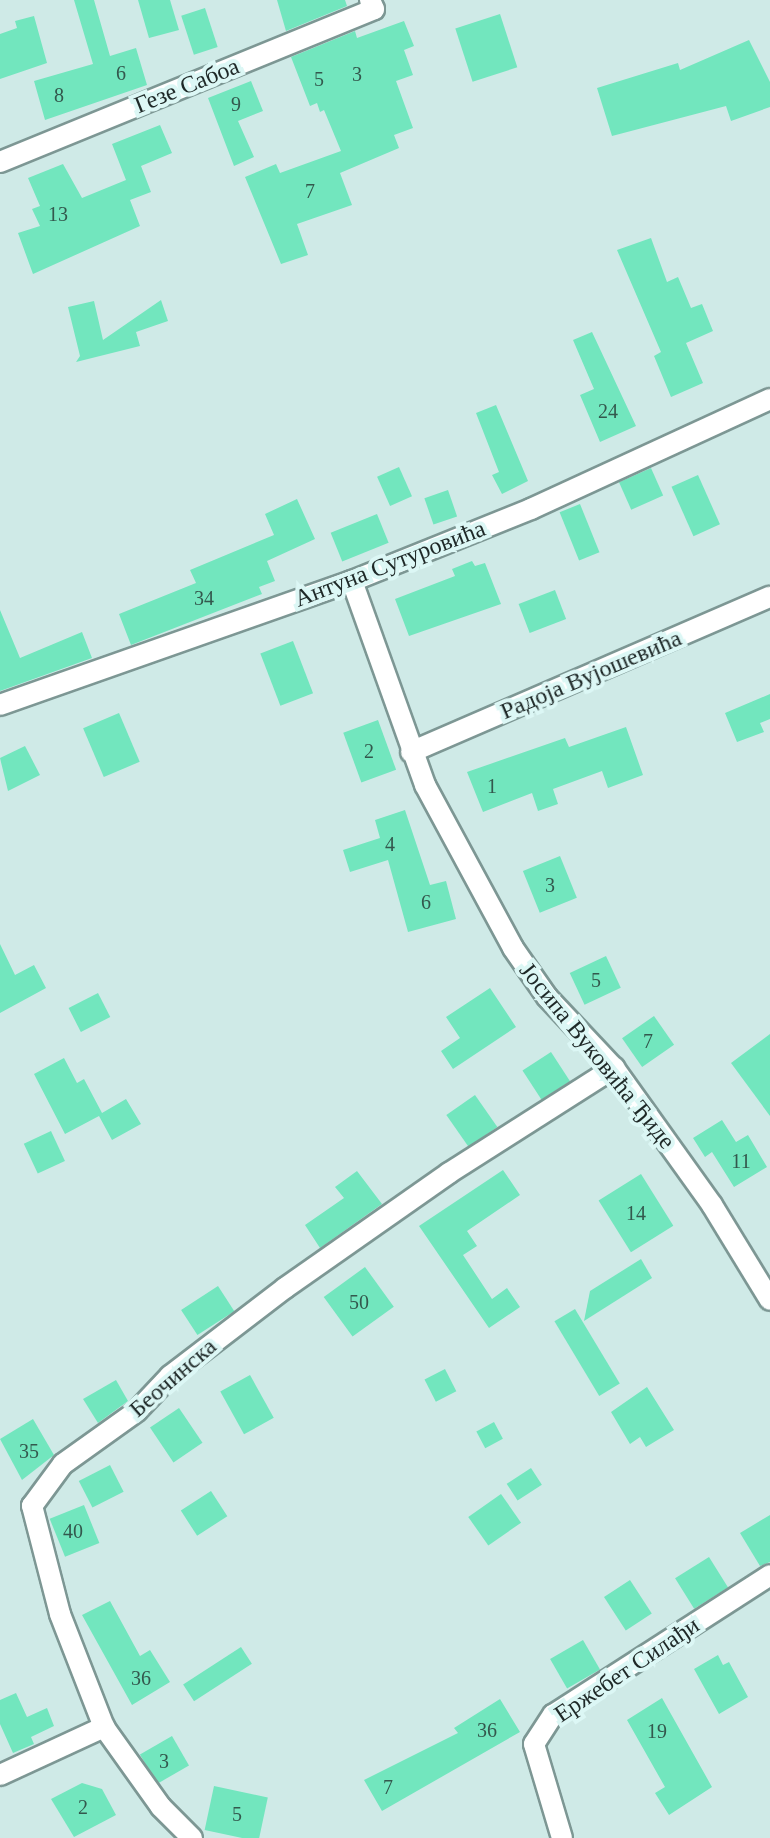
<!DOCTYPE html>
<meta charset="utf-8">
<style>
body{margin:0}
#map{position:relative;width:770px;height:1838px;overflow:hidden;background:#cfeae7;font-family:"Times New Roman",serif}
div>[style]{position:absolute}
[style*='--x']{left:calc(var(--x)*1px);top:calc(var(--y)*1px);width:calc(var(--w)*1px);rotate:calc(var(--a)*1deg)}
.building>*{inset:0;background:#72e6be;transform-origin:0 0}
.roads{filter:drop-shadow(2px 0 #7d9794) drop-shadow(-2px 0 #7d9794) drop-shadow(0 2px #7d9794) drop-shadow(0 -2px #7d9794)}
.street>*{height:20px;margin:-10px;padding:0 10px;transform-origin:10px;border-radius:10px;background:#fff}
span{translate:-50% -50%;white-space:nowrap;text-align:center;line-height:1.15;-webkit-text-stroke:8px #dcf7f5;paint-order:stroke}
.number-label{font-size:20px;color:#33584d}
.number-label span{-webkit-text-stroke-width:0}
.street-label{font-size:24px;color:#1e2827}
</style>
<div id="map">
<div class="building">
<div style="clip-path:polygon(74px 0,94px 0,110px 56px,136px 48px,147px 85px,45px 120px,34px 81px,93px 64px)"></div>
<div style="clip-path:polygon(138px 0,170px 0,179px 30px,149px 38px)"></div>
<div style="clip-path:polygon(277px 0,345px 0,347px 6px,286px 31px)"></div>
<div style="left:205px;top:8px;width:41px;height:25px;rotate:72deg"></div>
<div style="left:500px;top:14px;width:56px;height:47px;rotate:72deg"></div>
<div style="clip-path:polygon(34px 16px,47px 63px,0 79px,0 34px,17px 28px,15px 21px)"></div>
<div style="clip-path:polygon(404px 21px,414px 46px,404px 50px,413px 75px,396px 81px,413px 128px,394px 135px,399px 148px,340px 173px,352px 205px,297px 224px,308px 255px,281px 264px,245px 177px,276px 164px,280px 173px,341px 151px,324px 110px,320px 112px,317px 103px,310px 106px,291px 57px,355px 31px,357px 38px)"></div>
<div style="clip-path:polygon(749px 40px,770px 82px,770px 107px,731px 121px,726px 106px,612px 136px,597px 88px,678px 63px,680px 70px)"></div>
<div style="clip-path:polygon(251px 81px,263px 111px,238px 121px,254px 157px,234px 166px,208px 98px)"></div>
<div style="clip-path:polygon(160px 125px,172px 153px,141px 166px,151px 192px,130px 200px,140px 226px,33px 274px,18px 233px,40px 226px,32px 209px,40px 206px,28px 178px,63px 164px,82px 198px,126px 180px,112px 144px)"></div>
<div style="clip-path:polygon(651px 238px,667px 282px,678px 277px,691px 308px,702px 304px,713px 331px,686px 343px,703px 383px,671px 397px,654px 356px,661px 352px,617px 250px)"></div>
<div style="clip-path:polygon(161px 300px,168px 321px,136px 332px,140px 346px,76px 362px,80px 356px,68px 307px,94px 301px,103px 340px)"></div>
<div style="clip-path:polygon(592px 332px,636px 426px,600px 442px,580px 395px,594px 389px,573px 340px)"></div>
<div style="clip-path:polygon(496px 405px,528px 481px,502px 494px,492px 475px,499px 472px,476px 413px)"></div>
<div style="left:399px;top:467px;width:32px;height:24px;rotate:66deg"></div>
<div style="left:651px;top:468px;width:30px;height:35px;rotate:66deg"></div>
<div style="left:698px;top:475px;width:54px;height:29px;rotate:66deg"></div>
<div style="left:448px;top:490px;width:28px;height:25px;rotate:71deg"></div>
<div style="clip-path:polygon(297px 499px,315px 539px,267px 561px,275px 581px,259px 587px,262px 594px,131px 645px,119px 614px,196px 583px,190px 570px,274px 535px,265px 514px)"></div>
<div style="left:580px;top:504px;width:52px;height:22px;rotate:68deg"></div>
<div style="left:377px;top:514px;width:31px;height:50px;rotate:68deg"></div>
<div style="clip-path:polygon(472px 561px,475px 566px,485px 563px,501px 604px,409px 636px,395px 599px,455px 576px,452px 569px)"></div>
<div style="left:555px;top:590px;width:31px;height:39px;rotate:69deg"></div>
<div style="clip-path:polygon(0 610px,20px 658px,82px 632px,92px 658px,0 691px)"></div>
<div style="left:293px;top:641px;width:56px;height:35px;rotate:69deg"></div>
<div style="clip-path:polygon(770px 694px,770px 719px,760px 723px,764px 732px,737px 742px,725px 713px)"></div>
<div style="left:119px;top:713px;width:53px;height:39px;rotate:67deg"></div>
<div style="left:378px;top:720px;width:53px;height:37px;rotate:70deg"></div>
<div style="clip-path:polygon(626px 727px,643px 775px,608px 788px,602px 771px,553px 789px,558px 804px,538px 811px,532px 793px,483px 812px,467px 772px,565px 738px,569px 747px)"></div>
<div style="clip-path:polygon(25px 746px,40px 775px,8px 791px,0 758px)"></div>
<div style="clip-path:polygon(405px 810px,430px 885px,446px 881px,456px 919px,408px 932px,388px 860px,350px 872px,343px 850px,380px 838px,375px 820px)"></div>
<div style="left:560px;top:856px;width:45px;height:40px;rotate:68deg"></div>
<div style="clip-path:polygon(0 944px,15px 975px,34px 965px,46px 988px,0 1013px)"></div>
<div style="left:606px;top:956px;width:35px;height:40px;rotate:65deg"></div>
<div style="clip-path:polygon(490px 988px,516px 1027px,453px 1069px,441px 1051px,460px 1038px,446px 1017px)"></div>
<div style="left:98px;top:993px;width:27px;height:33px;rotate:63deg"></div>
<div style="left:654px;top:1016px;width:35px;height:39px;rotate:55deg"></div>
<div style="clip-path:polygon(770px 1034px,770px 1116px,731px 1063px)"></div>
<div style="left:551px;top:1052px;width:35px;height:34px;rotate:57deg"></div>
<div style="clip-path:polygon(64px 1058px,77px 1083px,84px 1079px,102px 1113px,126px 1099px,141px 1124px,112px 1140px,99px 1116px,65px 1134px,34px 1074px)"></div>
<div style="left:475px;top:1095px;width:39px;height:35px;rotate:55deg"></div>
<div style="clip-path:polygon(722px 1120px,736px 1142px,748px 1135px,767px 1167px,734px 1187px,712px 1152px,705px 1157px,693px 1138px)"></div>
<div style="left:51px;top:1131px;width:33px;height:30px;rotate:65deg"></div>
<div style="clip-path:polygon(503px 1170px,520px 1195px,467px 1231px,477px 1246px,463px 1255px,492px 1299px,507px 1288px,520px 1307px,489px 1328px,419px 1226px)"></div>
<div style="clip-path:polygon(357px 1171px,382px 1204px,320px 1248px,305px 1225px,344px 1198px,335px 1187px)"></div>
<div style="left:641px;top:1174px;width:61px;height:50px;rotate:58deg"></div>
<div style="clip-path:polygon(641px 1259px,652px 1278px,584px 1321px,590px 1291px)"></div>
<div style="left:365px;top:1267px;width:49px;height:51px;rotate:54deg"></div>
<div style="left:218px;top:1286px;width:30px;height:44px;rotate:57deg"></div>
<div style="left:575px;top:1309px;width:87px;height:24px;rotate:59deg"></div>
<div style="left:445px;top:1369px;width:25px;height:23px;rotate:63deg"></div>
<div style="left:250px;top:1375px;width:49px;height:34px;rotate:61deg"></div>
<div style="clip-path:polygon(116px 1380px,128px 1401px,98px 1423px,83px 1399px)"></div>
<div style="clip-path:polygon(647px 1387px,674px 1430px,646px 1447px,640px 1437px,630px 1444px,611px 1412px)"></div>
<div style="left:179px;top:1408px;width:42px;height:35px;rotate:56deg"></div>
<div style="clip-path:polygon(33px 1419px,54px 1455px,22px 1480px,0 1439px)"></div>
<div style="left:494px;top:1422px;width:19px;height:20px;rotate:62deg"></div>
<div style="left:110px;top:1465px;width:30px;height:35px;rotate:63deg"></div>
<div style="left:531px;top:1468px;width:20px;height:29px;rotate:57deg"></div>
<div style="left:211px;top:1491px;width:30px;height:36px;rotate:57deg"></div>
<div style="left:501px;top:1494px;width:35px;height:40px;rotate:55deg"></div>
<div style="left:84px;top:1505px;width:41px;height:37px;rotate:68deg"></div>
<div style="clip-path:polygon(770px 1515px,770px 1562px,760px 1566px,740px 1533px)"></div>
<div style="left:709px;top:1557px;width:36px;height:40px;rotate:58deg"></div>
<div style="left:630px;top:1580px;width:40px;height:31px;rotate:57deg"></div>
<div style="clip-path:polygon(110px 1601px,140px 1656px,150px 1650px,170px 1682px,132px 1705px,82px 1615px)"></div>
<div style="left:583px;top:1640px;width:34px;height:38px;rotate:60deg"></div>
<div style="left:241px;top:1647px;width:20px;height:69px;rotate:57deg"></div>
<div style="clip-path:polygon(718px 1655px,723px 1665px,729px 1662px,748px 1697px,719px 1714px,694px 1669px)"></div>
<div style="clip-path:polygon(16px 1693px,27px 1717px,47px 1708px,54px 1726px,31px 1737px,34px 1744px,13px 1753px,0 1724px,0 1700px)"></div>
<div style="clip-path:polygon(662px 1698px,712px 1787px,669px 1815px,655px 1793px,665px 1787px,627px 1720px)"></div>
<div style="clip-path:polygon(500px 1699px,520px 1732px,382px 1811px,364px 1780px,458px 1733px,454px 1728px)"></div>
<div style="left:172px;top:1736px;width:34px;height:37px;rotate:60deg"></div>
<div style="clip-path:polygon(82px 1783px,102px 1789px,116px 1815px,74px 1837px,51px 1799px)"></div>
<div style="left:214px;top:1786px;width:55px;height:45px;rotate:12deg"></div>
</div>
<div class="roads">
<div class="street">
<div style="--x:0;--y:162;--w:404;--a:-22.2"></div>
<div style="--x:374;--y:9;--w:10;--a:-114"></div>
<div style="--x:352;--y:581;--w:217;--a:70.3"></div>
<div style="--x:425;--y:785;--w:185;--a:61.6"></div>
<div style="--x:513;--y:948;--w:60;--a:55.2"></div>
<div style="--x:547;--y:997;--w:98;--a:46.7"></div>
<div style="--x:614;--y:1068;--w:168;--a:54.4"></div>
<div style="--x:712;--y:1205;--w:111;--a:58.6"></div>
<div style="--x:0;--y:705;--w:373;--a:-19.4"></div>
<div style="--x:352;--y:581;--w:193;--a:-21.9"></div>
<div style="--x:531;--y:509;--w:263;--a:-24.7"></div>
<div style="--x:411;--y:752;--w:391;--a:-23.4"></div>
<div style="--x:0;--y:1775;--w:115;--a:-24.8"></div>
<div style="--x:192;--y:1838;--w:44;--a:-135"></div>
<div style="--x:161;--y:1807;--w:98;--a:-125.5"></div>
<div style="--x:104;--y:1727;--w:121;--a:-111.3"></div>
<div style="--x:60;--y:1614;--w:112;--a:-104.5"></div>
<div style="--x:32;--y:1506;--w:52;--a:-53.6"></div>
<div style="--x:63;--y:1464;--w:91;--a:-35.6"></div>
<div style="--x:137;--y:1411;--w:48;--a:-46.7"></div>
<div style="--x:170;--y:1376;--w:145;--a:-37.4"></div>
<div style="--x:285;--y:1288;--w:200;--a:-35"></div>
<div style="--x:449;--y:1173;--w:196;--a:-32.5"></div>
<div style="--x:562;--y:1838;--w:98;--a:-106.6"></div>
<div style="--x:534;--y:1744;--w:35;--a:-57"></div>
<div style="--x:553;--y:1715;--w:258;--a:-32.8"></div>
</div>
</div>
<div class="number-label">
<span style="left:121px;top:73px">6</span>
<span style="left:357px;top:74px">3</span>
<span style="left:319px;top:79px">5</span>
<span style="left:59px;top:95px">8</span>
<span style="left:236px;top:104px">9</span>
<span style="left:310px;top:191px">7</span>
<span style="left:58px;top:214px">13</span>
<span style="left:608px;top:411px">24</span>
<span style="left:204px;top:598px">34</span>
<span style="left:369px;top:751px">2</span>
<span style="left:492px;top:786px">1</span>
<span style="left:390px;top:844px">4</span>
<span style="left:550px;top:885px">3</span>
<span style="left:426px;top:902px">6</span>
<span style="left:596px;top:980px">5</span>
<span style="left:648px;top:1041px">7</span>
<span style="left:741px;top:1161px">11</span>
<span style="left:636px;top:1213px">14</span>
<span style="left:359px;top:1302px">50</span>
<span style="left:29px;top:1451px">35</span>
<span style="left:73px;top:1531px">40</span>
<span style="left:141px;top:1678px">36</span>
<span style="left:487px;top:1730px">36</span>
<span style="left:657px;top:1731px">19</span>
<span style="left:164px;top:1761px">3</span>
<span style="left:388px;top:1787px">7</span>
<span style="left:83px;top:1807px">2</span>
<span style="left:237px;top:1814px">5</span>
</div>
<div class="street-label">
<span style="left:187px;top:86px;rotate:-22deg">Гезе Сабоа</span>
<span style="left:390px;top:564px;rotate:-21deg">Антуна Сутуровића</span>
<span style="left:591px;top:675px;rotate:-23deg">Радоја Вујошевића</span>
<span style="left:597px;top:1056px;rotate:51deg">Јосипа Вуковића Ђиде</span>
<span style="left:173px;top:1378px;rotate:-41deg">Беочинска</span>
<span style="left:627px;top:1670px;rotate:-34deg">Ержебет Силађи</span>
</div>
</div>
